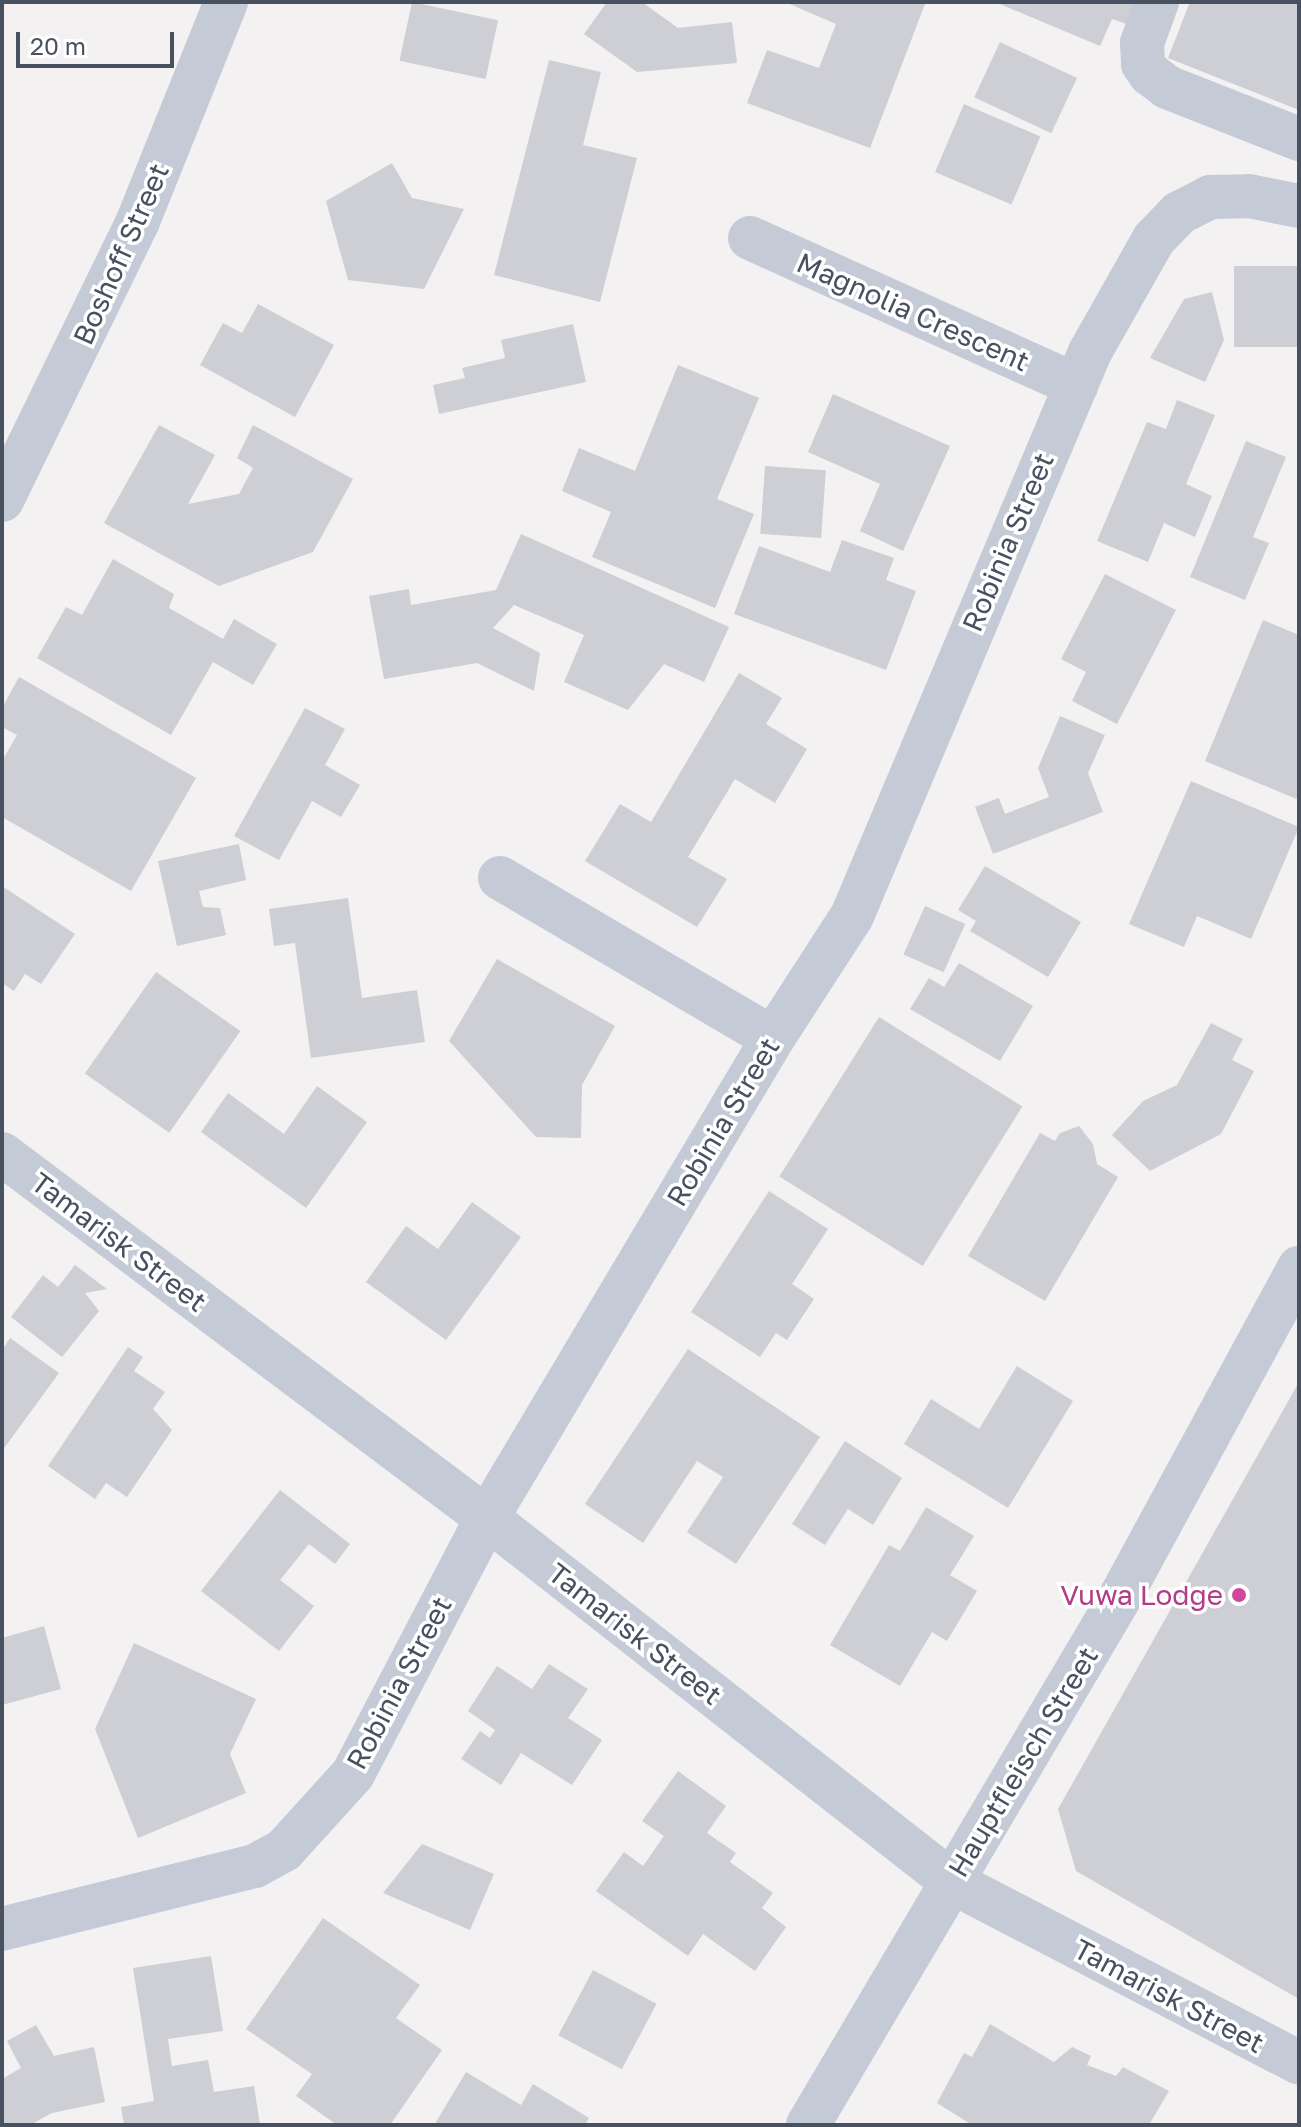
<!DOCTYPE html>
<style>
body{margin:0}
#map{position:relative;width:1301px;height:2127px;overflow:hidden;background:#f3f1f1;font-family:"Golos Text",sans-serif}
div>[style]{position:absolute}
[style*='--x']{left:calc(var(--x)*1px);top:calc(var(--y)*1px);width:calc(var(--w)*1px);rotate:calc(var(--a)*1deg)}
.building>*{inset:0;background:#cdcfd5;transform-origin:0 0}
.minor>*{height:44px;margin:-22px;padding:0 22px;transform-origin:22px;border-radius:22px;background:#c4cbd6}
.dots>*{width:22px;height:22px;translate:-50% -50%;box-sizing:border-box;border:4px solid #fff;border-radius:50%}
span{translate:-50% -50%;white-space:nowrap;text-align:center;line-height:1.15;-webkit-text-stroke:7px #fff;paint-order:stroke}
.street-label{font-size:28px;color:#48515f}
.hotel-label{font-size:28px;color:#b23c85}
.right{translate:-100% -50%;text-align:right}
.frame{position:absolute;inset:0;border:4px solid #48515f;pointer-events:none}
.scale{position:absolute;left:16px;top:32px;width:158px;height:36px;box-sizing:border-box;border:4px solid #48515f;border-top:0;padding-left:10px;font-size:24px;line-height:28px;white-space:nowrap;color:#48515f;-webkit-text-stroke:6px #fff;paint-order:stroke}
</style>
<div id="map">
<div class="building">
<div style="left:412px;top:2px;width:88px;height:60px;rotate:12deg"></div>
<div style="clip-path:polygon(607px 2px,642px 2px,678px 28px,732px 22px,737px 63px,637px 72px,584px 34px)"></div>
<div style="clip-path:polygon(785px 2px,925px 4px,870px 148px,747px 103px,767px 50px,819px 68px,836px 24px)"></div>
<div style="clip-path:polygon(995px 2px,1142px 2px,1132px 26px,1112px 19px,1100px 46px)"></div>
<div style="clip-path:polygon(1190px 2px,1299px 2px,1299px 110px,1168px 58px)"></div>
<div style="left:1000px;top:42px;width:85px;height:61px;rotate:25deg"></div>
<div style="clip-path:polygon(549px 60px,601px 72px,583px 145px,637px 158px,600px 302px,494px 275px)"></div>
<div style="left:964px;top:104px;width:83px;height:74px;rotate:23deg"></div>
<div style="clip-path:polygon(392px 163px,412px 198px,464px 209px,424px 289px,348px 280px,326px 201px)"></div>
<div style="left:1299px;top:266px;width:81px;height:65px;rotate:90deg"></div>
<div style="clip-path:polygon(1212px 292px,1224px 340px,1205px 382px,1150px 358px,1184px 299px)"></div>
<div style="clip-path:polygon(258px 304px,334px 345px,295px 417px,200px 365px,223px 323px,242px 333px)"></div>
<div style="clip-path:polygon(573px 324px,586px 382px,439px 414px,433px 385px,465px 378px,462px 368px,505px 358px,501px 340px)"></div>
<div style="clip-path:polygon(678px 365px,759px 398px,717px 499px,754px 514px,715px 608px,592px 557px,611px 512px,562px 491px,579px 448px,635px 471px)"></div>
<div style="clip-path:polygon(833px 394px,950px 446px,903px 551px,860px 531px,880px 484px,808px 452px)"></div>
<div style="clip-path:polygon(1177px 400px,1215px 415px,1186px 484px,1212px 496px,1195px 537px,1164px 523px,1148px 562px,1097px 541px,1147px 422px,1166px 429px)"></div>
<div style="clip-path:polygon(159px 425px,215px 455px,188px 504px,239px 494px,253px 468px,237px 458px,253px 425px,353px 479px,313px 552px,219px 586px,104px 523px)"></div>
<div style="clip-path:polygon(1246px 441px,1286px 457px,1253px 537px,1269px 543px,1245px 600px,1190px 577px)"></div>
<div style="left:765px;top:466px;width:61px;height:68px;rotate:4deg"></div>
<div style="clip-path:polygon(521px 534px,729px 627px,704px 682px,664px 664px,628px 710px,564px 682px,584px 635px,514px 605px,493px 628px,540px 653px,534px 691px,477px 663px,384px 679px,369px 596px,409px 589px,411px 605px,496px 590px)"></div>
<div style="clip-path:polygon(842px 540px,894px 558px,886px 580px,916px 591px,886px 670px,734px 614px,759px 546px,830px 572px)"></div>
<div style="clip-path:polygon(113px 559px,174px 594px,169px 608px,223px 639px,234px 619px,277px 644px,253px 685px,213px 662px,171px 735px,37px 658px,66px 607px,82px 615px)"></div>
<div style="clip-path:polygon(1105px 574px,1176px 610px,1117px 724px,1072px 701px,1086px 672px,1061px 659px)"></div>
<div style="clip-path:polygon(1263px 620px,1299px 635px,1299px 800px,1205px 761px)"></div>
<div style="clip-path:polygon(739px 673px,782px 698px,766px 724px,807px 749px,775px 803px,735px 779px,688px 857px,727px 879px,697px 927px,585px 861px,620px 804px,651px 822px)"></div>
<div style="clip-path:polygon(19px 677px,196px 778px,131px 891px,2px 817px,2px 761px,17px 735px,2px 727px,2px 708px)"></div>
<div style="clip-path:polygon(305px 708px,345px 729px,325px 765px,360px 785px,341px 817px,312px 801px,279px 860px,234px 836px)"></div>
<div style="clip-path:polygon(1060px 716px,1105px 735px,1088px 773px,1103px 812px,993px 854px,975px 807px,999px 798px,1005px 814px,1049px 797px,1038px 768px)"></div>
<div style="clip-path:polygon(1191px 781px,1299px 827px,1251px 939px,1197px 916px,1184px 947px,1129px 924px)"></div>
<div style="clip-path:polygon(239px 844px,246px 880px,199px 891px,203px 907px,220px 908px,226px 935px,177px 946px,158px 861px)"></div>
<div style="clip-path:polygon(985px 866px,1081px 922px,1048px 977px,970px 931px,976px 921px,958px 910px)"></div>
<div style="clip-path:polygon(2px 886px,75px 934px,41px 984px,25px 974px,14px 991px,2px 983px)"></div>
<div style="clip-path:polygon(348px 898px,362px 998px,417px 990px,425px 1042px,311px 1058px,295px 943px,274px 946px,269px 909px)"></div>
<div style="left:925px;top:906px;width:44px;height:53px;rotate:24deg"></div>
<div style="clip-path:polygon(497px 959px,615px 1026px,582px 1085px,581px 1138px,536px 1137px,449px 1041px)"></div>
<div style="clip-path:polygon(959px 963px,1033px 1006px,1000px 1061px,910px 1009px,929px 978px,944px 987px)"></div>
<div style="left:156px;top:972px;width:103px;height:124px;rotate:35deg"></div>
<div style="left:879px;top:1017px;width:169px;height:188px;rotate:32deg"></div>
<div style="clip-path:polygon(1211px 1023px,1243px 1039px,1232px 1060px,1254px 1071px,1221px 1134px,1150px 1171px,1112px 1135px,1143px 1101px,1177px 1085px)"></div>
<div style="clip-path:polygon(317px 1086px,367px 1122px,306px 1208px,201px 1132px,228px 1093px,284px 1134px)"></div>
<div style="clip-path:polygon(1079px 1126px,1093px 1144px,1097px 1164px,1118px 1177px,1045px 1301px,968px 1256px,1040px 1133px,1055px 1141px,1060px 1133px)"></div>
<div style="clip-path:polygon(769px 1191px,828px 1229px,792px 1284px,814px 1299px,787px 1340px,776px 1333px,760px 1357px,691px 1312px)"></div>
<div style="clip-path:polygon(472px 1202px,521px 1237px,446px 1340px,366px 1282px,406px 1226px,438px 1249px)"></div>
<div style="clip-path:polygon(75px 1265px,107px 1289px,85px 1293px,99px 1311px,62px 1357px,11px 1317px,43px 1275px,58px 1287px)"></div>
<div style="clip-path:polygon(10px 1338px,59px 1373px,2px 1451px,2px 1350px)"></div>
<div style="clip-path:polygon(128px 1347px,143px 1357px,134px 1371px,165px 1392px,153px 1409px,172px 1430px,127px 1497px,106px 1483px,95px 1499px,48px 1466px)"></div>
<div style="clip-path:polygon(688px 1349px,820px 1437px,736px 1564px,687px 1532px,723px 1477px,697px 1461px,643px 1543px,585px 1504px)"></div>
<div style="clip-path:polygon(1017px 1366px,1073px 1401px,1008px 1508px,904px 1444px,931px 1399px,979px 1429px)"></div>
<div style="clip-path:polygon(1299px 1382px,1299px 1999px,1076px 1871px,1058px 1809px)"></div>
<div style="clip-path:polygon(845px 1441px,902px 1478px,873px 1525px,848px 1509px,825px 1545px,792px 1524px)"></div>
<div style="clip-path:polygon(280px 1490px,350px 1544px,335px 1564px,309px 1544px,280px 1580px,314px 1606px,279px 1651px,201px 1591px)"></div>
<div style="clip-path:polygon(926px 1507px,974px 1536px,950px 1575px,977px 1591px,947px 1641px,932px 1632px,900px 1686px,830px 1645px,889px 1545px,900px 1551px)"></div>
<div style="clip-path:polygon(44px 1626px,61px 1689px,2px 1705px,2px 1638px)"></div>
<div style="clip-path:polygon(134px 1643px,256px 1699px,230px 1754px,246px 1793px,138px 1838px,95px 1729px)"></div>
<div style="clip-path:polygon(549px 1664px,588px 1689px,568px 1718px,602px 1740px,572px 1785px,521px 1753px,501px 1785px,461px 1759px,480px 1731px,490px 1738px,495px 1730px,468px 1711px,497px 1666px,532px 1689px)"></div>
<div style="clip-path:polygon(678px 1771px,726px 1806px,707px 1833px,736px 1853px,730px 1862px,773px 1893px,762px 1908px,786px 1927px,755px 1971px,703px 1934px,688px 1956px,596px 1891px,624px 1852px,643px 1866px,664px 1836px,642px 1821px)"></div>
<div style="clip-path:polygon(422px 1844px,494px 1874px,470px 1930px,383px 1893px)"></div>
<div style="clip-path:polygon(323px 1918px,420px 1985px,396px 2018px,442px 2050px,390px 2125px,337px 2125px,296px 2096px,312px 2074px,246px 2029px)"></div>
<div style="clip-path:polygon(211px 1956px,223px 2031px,168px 2039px,172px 2066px,208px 2060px,214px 2092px,254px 2086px,260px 2125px,124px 2125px,121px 2107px,154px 2101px,133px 1968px)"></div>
<div style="left:593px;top:1970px;width:72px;height:74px;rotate:28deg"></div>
<div style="clip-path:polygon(990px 2024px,1054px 2062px,1072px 2047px,1091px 2056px,1087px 2065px,1116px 2076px,1123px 2067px,1169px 2091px,1149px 2125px,972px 2125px,937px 2103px,964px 2053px,972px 2057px)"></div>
<div style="clip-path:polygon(36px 2025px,54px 2056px,94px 2047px,105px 2102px,52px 2113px,30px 2125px,2px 2125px,2px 2079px,21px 2068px,7px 2041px)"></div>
<div style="clip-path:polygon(466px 2072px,521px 2105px,533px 2084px,589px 2118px,585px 2125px,441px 2125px,436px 2122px)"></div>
</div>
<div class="minor">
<div style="--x:1157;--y:2;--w:44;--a:110.1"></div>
<div style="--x:1142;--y:43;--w:21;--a:87"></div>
<div style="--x:1143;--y:64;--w:12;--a:55"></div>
<div style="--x:1150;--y:74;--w:21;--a:37"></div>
<div style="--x:1167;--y:87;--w:142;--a:21.5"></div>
<div style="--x:750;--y:238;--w:358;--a:24.3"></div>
<div style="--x:2;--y:500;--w:310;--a:-64"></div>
<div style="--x:138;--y:221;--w:236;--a:-68.1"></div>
<div style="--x:500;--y:878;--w:316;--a:30.4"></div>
<div style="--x:2;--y:1154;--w:606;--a:36.89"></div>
<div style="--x:487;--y:1518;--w:591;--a:38.05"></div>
<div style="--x:952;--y:1882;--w:391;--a:27.5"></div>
<div style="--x:2;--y:1929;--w:261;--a:-14"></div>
<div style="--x:255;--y:1866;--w:33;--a:-29"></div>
<div style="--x:284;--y:1850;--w:103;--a:-47.8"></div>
<div style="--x:353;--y:1774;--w:289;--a:-62.4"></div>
<div style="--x:487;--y:1518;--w:559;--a:-59.21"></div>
<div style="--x:773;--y:1038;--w:145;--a:-57.1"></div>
<div style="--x:852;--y:916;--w:612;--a:-67.12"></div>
<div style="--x:1090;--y:352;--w:130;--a:-60.5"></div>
<div style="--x:1154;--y:239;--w:36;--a:-46"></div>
<div style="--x:1179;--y:213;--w:35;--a:-27"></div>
<div style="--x:1210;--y:197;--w:39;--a:-1"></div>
<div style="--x:1249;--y:196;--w:51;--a:11.3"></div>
<div style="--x:808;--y:2125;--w:617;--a:-59.4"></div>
<div style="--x:1122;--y:1594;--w:371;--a:-61.5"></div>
</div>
<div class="dots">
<div style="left:1239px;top:1595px;background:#d1479c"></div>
</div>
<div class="street-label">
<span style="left:121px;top:254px;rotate:-66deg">Boshoff Street</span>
<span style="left:913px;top:312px;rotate:24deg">Magnolia Crescent</span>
<span style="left:1008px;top:542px;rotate:-67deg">Robinia Street</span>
<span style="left:723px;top:1122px;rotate:-59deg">Robinia Street</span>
<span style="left:119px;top:1242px;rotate:37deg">Tamarisk Street</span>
<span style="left:635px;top:1634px;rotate:38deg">Tamarisk Street</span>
<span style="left:399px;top:1683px;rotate:-62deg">Robinia Street</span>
<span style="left:1023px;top:1762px;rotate:-59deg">Hauptfleisch Street</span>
<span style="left:1169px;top:1996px;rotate:28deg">Tamarisk Street</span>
</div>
<div class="hotel-label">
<span class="right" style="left:1223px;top:1595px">Vuwa Lodge</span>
</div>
<div class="frame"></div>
<div class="scale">20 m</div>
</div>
